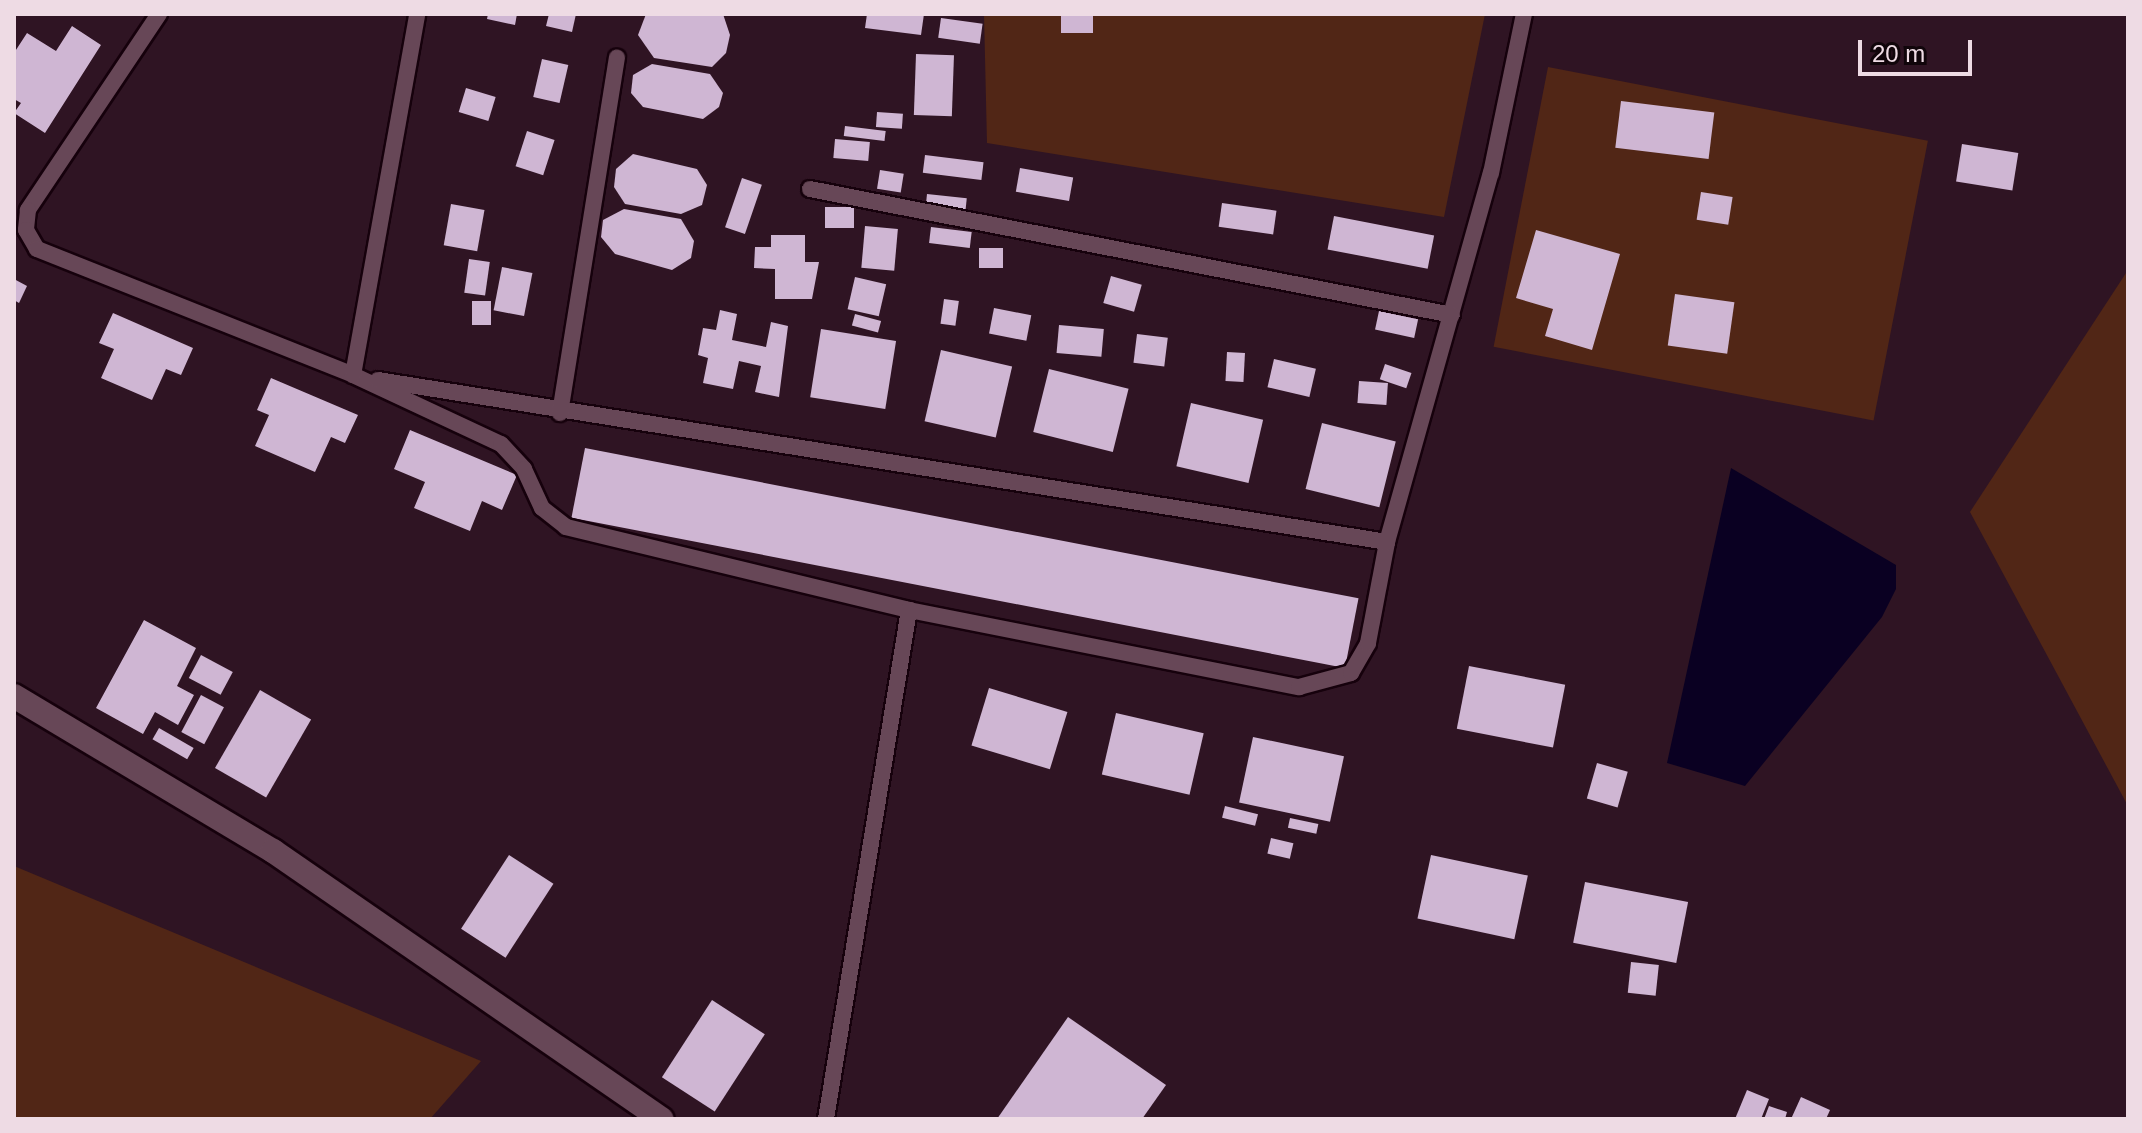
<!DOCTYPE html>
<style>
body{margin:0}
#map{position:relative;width:2142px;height:1133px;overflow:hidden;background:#2f1423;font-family:Helvetica,sans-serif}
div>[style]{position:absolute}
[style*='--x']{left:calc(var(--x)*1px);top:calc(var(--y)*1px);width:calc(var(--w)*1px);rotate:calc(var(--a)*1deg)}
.green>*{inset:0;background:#512616;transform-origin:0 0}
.water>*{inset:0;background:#0a0022}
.building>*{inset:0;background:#cfb6d3;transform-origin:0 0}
.roads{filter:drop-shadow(2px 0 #16010c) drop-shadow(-2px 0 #16010c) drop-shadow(0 2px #16010c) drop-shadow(0 -2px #16010c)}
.lane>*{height:16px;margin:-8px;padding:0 8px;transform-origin:8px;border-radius:8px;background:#674757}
.street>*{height:24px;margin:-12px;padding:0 12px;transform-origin:12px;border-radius:12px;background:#674757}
span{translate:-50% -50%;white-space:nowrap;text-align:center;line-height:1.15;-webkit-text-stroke:8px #10050a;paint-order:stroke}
.frame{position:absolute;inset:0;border:16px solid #eedbe4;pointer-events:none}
.scale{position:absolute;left:1858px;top:40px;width:114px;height:36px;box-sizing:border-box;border:4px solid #eedbe4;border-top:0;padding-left:10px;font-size:24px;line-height:28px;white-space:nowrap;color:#eedbe4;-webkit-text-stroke:6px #10050a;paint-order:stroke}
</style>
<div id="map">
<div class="green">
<div style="clip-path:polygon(984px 14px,1485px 14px,1444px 217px,987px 143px)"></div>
<div style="left:1548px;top:67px;width:387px;height:285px;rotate:11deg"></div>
<div style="clip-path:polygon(2128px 270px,2128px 806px,1970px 512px)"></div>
<div style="clip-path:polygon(14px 866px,481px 1061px,430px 1119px,14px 1119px)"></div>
</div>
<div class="water">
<div style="clip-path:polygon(1731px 468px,1896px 565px,1896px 589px,1882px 617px,1745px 786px,1667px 763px)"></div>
</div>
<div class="building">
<div style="clip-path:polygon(488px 14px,517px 14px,515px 25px,487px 19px)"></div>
<div style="clip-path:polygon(549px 14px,576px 14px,572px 32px,546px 26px)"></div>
<div style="clip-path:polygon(646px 14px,723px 14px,730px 35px,726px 53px,712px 67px,654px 58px,638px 35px)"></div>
<div style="clip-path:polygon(867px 14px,924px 14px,921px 35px,865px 28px)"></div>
<div style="left:1061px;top:14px;width:32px;height:19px"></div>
<div style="left:941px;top:18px;width:42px;height:20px;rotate:8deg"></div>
<div style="clip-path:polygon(72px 26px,101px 45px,45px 133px,14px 113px,21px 103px,14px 99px,14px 53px,27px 33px,56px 51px)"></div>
<div style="left:916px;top:54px;width:38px;height:61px;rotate:2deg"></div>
<div style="left:542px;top:59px;width:27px;height:39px;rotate:13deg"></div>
<div style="clip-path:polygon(652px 64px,710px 74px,723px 93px,719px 107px,703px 119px,643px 107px,631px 93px,633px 75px)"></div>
<div style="left:466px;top:88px;width:31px;height:25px;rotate:17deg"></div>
<div style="left:1621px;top:101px;width:94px;height:47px;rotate:7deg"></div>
<div style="left:877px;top:112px;width:26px;height:15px;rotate:4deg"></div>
<div style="left:845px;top:126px;width:41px;height:10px;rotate:7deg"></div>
<div style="left:527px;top:131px;width:29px;height:37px;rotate:18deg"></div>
<div style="left:835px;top:139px;width:35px;height:19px;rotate:5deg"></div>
<div style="left:1962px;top:144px;width:57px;height:38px;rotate:9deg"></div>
<div style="clip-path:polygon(633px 154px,697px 169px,707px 185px,702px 205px,681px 214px,625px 204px,614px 187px,616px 169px)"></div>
<div style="left:925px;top:155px;width:59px;height:18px;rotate:7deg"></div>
<div style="left:1020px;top:168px;width:54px;height:24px;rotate:10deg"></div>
<div style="left:880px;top:170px;width:24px;height:19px;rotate:9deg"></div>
<div style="left:742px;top:178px;width:21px;height:52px;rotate:19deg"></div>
<div style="left:1701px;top:192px;width:32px;height:28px;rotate:9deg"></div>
<div style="left:927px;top:194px;width:40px;height:13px;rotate:6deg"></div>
<div style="left:1222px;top:203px;width:55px;height:24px;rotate:8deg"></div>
<div style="left:451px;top:204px;width:34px;height:42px;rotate:10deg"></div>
<div style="left:825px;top:207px;width:29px;height:21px"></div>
<div style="clip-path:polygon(624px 209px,681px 219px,694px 241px,691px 258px,672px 270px,615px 254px,601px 237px,603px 220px)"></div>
<div style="left:1334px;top:216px;width:102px;height:34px;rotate:11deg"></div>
<div style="left:865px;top:226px;width:33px;height:42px;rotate:5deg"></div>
<div style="left:931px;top:227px;width:41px;height:16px;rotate:7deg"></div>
<div style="clip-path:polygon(1536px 230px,1620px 254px,1592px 350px,1545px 336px,1553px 309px,1516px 298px)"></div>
<div style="clip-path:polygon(771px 235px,805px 235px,805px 262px,819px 262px,812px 299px,775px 299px,775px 269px,754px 268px,755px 247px,771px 247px)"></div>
<div style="left:979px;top:248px;width:24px;height:20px"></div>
<div style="left:469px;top:259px;width:21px;height:34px;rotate:8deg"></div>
<div style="left:502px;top:267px;width:31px;height:44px;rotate:11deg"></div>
<div style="left:1111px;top:276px;width:32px;height:28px;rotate:16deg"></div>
<div style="left:855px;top:277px;width:32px;height:33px;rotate:13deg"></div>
<div style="clip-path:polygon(14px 279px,27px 286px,19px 303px,14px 300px)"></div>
<div style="left:1675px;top:294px;width:60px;height:52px;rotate:8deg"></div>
<div style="left:944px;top:299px;width:15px;height:25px;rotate:8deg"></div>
<div style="left:472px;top:301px;width:19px;height:24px"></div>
<div style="left:994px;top:308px;width:38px;height:26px;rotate:11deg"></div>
<div style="clip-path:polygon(720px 310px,737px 314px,732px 340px,766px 347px,771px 322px,788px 326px,779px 397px,755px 392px,761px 366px,739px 361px,733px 389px,703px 383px,708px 358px,698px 355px,703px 328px,716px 330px)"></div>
<div style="left:1379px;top:311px;width:40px;height:19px;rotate:12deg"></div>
<div style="clip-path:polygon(113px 313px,193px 348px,181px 375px,166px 369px,152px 400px,101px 378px,114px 349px,99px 343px)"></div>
<div style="left:855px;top:314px;width:27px;height:12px;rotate:15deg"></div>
<div style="left:1059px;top:325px;width:45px;height:28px;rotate:5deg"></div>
<div style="left:821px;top:329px;width:76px;height:69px;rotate:9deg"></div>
<div style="left:1137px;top:334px;width:31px;height:29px;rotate:7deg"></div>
<div style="left:941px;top:350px;width:73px;height:73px;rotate:13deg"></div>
<div style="left:1227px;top:352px;width:18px;height:29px;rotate:3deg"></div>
<div style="left:1274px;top:359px;width:43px;height:29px;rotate:13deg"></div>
<div style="left:1385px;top:364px;width:28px;height:16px;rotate:19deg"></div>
<div style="left:1049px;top:369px;width:82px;height:65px;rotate:14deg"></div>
<div style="clip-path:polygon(271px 378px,358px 415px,345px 443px,331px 437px,315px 472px,255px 446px,269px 415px,257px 410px)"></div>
<div style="left:1359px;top:381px;width:29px;height:22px;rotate:4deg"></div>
<div style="left:1191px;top:403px;width:74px;height:65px;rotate:13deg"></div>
<div style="left:1322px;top:423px;width:76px;height:68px;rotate:14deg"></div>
<div style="clip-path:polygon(410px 430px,517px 475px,502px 510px,482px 501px,470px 531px,414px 508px,425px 482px,394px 469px)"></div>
<div style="left:585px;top:448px;width:788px;height:71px;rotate:11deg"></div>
<div style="clip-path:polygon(144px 620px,196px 648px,177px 686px,194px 695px,178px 725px,155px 712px,143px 734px,96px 708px)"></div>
<div style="left:201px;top:655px;width:36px;height:26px;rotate:28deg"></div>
<div style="left:1469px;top:666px;width:98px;height:64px;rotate:11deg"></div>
<div style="left:989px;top:688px;width:82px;height:60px;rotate:17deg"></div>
<div style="left:260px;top:690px;width:59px;height:90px;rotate:30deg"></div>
<div style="left:201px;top:695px;width:26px;height:42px;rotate:28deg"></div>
<div style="left:1116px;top:713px;width:90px;height:63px;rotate:13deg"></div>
<div style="left:159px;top:728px;width:40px;height:13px;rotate:30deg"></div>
<div style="left:1253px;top:737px;width:93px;height:67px;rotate:12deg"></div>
<div style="left:1597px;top:763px;width:32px;height:37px;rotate:16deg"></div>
<div style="left:1225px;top:806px;width:34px;height:12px;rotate:14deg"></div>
<div style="left:1290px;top:818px;width:29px;height:10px;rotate:12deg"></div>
<div style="left:1271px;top:838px;width:23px;height:16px;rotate:13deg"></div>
<div style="left:509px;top:855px;width:53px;height:88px;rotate:33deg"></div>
<div style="left:1431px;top:855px;width:99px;height:65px;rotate:12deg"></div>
<div style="left:1585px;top:882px;width:105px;height:62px;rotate:11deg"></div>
<div style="left:1631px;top:962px;width:28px;height:31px;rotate:6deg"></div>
<div style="left:712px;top:1000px;width:63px;height:92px;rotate:33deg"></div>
<div style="clip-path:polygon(1068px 1017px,1166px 1085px,1142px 1119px,997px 1119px)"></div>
<div style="clip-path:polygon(1747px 1090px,1769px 1099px,1761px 1119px,1735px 1119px)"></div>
<div style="clip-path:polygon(1801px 1097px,1830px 1110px,1826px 1119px,1791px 1119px)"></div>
<div style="clip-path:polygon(1769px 1106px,1787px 1112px,1785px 1119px,1764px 1119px)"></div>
</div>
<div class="roads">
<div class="lane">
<div style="--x:159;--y:14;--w:236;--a:123.8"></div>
<div style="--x:28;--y:210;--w:20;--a:96"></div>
<div style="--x:26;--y:230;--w:22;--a:60"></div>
<div style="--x:37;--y:249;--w:340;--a:21.7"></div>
<div style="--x:353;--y:375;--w:163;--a:25"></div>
<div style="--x:501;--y:444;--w:34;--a:47"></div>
<div style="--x:524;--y:469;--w:43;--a:65.2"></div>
<div style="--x:542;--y:508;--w:31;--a:38"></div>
<div style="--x:566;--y:527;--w:353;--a:13.6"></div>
<div style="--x:909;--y:610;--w:398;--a:11.2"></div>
<div style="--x:1299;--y:687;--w:54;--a:-15.1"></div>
<div style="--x:1351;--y:673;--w:34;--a:-60"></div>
<div style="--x:1368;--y:643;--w:103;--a:-79.3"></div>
<div style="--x:1387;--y:542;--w:383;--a:-74.3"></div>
<div style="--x:1491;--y:173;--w:162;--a:-78.3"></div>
<div style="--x:810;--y:189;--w:654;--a:11.1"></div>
<div style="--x:353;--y:375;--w:367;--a:-79.9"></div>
<div style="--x:378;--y:380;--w:1022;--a:9.12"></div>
<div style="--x:560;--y:413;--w:360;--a:-80.9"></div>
<div style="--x:826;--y:1119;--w:516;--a:-80.74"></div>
</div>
<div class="street">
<div style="--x:14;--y:696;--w:302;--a:30.9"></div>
<div style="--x:273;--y:851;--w:472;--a:34.6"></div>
</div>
</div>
<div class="frame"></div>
<div class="scale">20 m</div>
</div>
